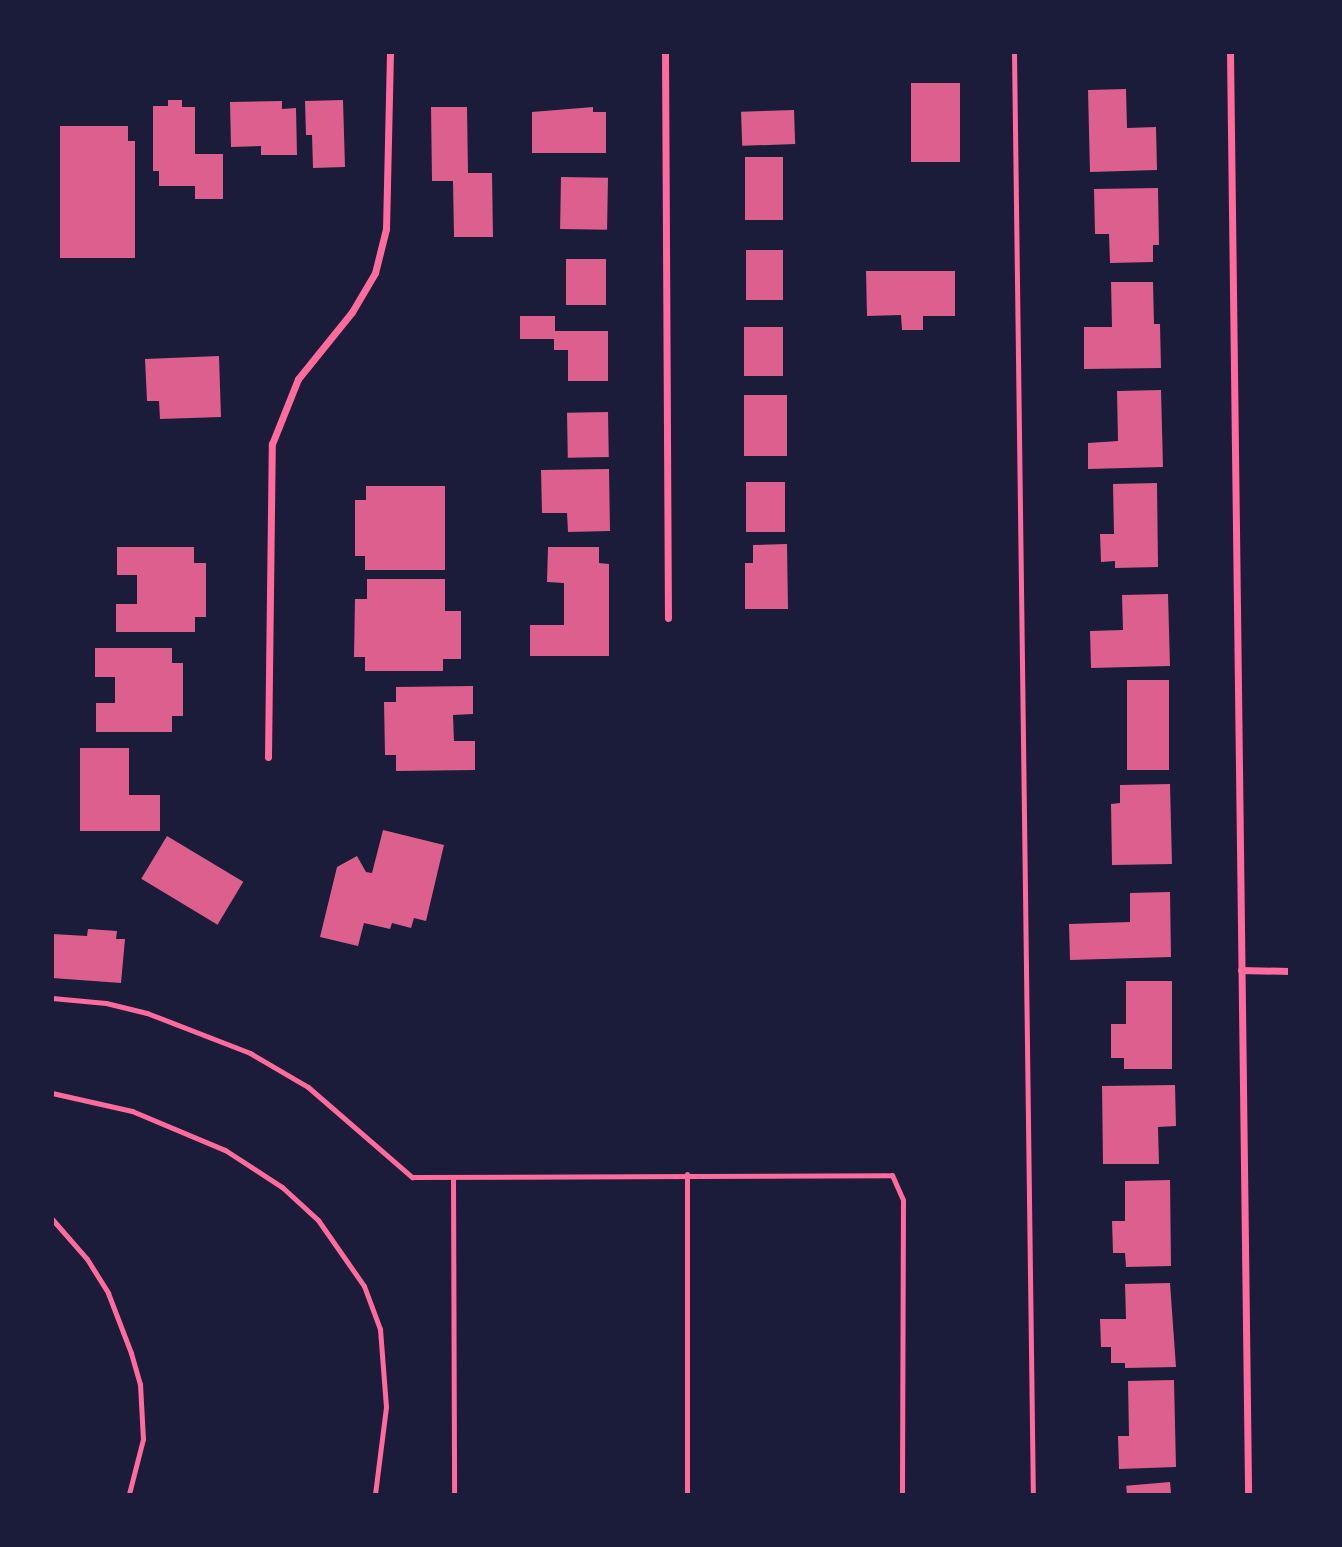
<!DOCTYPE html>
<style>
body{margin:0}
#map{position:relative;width:1342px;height:1547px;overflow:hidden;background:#1b1b3a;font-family:"Varela Round",sans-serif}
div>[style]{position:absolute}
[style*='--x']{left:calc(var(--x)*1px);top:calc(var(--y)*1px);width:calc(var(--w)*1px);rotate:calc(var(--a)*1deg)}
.building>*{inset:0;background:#dd5f8e;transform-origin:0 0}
.service>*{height:5px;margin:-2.5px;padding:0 2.5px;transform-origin:2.5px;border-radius:2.5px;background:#ff6b9d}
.minor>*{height:7px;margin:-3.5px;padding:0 3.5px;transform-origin:3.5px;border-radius:3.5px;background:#ff6b9d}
span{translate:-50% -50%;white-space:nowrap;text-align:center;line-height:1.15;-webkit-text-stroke:6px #1b1b3a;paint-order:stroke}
.frame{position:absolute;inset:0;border:54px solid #1b1b3a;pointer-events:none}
</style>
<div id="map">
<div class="building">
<div style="left:911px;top:83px;width:49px;height:79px"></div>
<div style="clip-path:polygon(1126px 89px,1127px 128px,1156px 127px,1157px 170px,1090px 172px,1088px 90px)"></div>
<div style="clip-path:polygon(168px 100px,182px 100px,182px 107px,195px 107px,195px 154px,223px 154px,223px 199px,195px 199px,195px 186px,159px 186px,159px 171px,153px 171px,153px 106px,168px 106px)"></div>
<div style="clip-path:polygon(343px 100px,345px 167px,313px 168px,312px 135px,306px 135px,305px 101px)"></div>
<div style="clip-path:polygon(282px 101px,282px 109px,296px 108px,297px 155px,261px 155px,261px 146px,231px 147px,230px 102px)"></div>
<div style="clip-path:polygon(431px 107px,467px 107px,468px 173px,492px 173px,493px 237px,454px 237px,453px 181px,432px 181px)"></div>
<div style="clip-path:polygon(593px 107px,593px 112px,606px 112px,606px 153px,532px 153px,532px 112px)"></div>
<div style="left:794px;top:110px;width:34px;height:53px;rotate:88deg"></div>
<div style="clip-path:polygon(60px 126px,128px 126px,128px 141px,135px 141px,135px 258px,60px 258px)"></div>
<div style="left:745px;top:157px;width:38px;height:63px"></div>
<div style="left:561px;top:177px;width:47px;height:52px;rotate:1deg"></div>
<div style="clip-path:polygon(1158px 188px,1159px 245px,1153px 245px,1153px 262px,1110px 263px,1109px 234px,1095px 234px,1094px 189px)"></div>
<div style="left:746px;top:250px;width:37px;height:50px"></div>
<div style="left:566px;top:259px;width:40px;height:46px"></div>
<div style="clip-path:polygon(866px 271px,955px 271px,955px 316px,923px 316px,923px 330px,902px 330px,901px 315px,867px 316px)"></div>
<div style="clip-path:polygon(1111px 282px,1153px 282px,1154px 324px,1160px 324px,1161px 368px,1084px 369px,1084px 327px,1112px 327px)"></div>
<div style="clip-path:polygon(520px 316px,555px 316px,555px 331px,608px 331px,608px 381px,568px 381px,568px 350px,554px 350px,554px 339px,520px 339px)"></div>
<div style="left:783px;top:327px;width:49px;height:39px;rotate:90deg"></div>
<div style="clip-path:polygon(219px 356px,221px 417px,160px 419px,159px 401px,147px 401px,145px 359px)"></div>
<div style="clip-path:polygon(1161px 390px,1163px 467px,1088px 469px,1088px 443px,1118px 441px,1117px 391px)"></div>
<div style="left:744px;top:395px;width:43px;height:61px"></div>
<div style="left:608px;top:412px;width:45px;height:41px;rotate:89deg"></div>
<div style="clip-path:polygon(609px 469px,610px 531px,568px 532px,567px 513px,542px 513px,541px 470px)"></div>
<div style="left:746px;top:482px;width:39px;height:50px"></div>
<div style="clip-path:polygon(1157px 483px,1158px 567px,1115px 568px,1115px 561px,1101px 562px,1100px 534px,1114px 534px,1113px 484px)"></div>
<div style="clip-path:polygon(366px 486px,445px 486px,445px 570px,365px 570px,365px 556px,355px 556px,355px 500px,366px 500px)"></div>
<div style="clip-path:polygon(787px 544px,788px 609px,745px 609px,745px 563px,753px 563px,753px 545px)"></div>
<div style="clip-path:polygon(117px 547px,194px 547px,194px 563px,206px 563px,206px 617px,195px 617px,195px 632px,116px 632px,116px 604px,137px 604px,137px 575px,117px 575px)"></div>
<div style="clip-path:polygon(548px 547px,599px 547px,599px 563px,609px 564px,609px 656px,530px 656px,530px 625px,564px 625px,564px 583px,547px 582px)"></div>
<div style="clip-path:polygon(367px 579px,445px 579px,445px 611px,461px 611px,461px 659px,443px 659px,443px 671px,365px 671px,365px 657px,354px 657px,355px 599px,367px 599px)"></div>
<div style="clip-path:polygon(1168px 594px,1170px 666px,1091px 668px,1090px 631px,1123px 630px,1122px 595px)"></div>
<div style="clip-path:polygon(95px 648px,172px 648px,172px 663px,183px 663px,183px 716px,172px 716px,172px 732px,96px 732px,96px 703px,115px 703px,115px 677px,95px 677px)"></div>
<div style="left:1127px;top:680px;width:42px;height:90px"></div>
<div style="clip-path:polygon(473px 686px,473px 714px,453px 715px,454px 741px,475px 741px,475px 770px,396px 771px,396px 755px,385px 755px,384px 702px,396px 702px,396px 687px)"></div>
<div style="clip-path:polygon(80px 748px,129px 748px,129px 795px,160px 795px,160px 831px,80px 831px)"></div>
<div style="clip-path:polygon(1170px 784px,1172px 864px,1112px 865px,1111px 804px,1120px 803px,1120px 785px)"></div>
<div style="clip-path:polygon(383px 830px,444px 845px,426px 921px,414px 918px,411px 928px,392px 923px,390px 929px,364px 923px,358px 946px,320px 937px,337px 867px,357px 856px,366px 872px,372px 873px)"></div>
<div style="left:167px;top:836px;width:89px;height:50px;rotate:31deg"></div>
<div style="clip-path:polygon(1170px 892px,1171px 957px,1070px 960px,1069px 924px,1130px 922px,1130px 893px)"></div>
<div style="clip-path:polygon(88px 929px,117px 931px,116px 939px,125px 939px,121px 983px,52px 978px,52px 934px,87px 936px)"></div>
<div style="clip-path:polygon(1126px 981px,1172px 981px,1172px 1069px,1124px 1069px,1124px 1058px,1111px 1058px,1111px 1024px,1126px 1024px)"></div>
<div style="clip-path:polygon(1175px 1085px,1176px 1126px,1158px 1127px,1159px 1164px,1103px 1164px,1102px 1086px)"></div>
<div style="clip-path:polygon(1170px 1180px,1171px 1266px,1126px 1267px,1125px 1253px,1113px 1253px,1112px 1221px,1125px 1221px,1125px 1181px)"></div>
<div style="clip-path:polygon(1170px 1283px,1176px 1367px,1125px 1368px,1125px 1363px,1111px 1363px,1111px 1347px,1101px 1347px,1100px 1319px,1126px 1319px,1125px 1284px)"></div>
<div style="clip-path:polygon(1174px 1380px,1176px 1467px,1119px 1469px,1118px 1436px,1129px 1436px,1128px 1381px)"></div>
<div style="left:1170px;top:1482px;width:12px;height:44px;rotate:85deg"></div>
</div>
<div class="service">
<div style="--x:1014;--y:52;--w:1442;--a:89.25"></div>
<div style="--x:52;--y:998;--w:54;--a:5.3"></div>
<div style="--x:106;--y:1003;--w:42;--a:13.7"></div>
<div style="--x:147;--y:1013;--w:110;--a:21.2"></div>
<div style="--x:250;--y:1053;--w:67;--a:30.4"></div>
<div style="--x:308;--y:1087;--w:138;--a:40.9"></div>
<div style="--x:412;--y:1177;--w:480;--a:-0.2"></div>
<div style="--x:892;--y:1175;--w:27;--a:66"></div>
<div style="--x:903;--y:1200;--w:294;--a:90.2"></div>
<div style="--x:52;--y:1093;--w:82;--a:12.7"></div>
<div style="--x:132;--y:1111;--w:101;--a:22.8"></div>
<div style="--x:225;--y:1150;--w:68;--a:33"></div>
<div style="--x:282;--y:1187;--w:49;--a:42.5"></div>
<div style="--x:318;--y:1220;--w:80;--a:55.1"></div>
<div style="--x:364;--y:1286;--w:46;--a:69.6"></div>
<div style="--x:380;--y:1329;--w:78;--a:85.6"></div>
<div style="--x:386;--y:1407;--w:88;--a:97.2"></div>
<div style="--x:453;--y:1177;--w:317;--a:89.8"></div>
<div style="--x:52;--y:1219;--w:53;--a:48.8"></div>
<div style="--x:87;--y:1259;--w:40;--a:58"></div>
<div style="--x:108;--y:1293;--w:64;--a:69"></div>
<div style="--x:131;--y:1353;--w:32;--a:74"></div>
<div style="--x:140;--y:1384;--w:55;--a:86.9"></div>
<div style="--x:143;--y:1439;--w:57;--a:104.3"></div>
<div style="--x:687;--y:1494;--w:320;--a:-90"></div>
</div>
<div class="minor">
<div style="--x:665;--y:52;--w:566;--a:89.7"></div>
<div style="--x:1230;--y:52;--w:1442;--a:89.28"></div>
<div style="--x:268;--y:757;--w:313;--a:-89.3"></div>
<div style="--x:272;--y:444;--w:70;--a:-68.2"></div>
<div style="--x:298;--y:379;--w:86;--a:-51.1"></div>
<div style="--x:352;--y:312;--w:45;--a:-59.5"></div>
<div style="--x:375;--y:273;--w:45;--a:-76"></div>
<div style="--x:386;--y:229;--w:177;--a:-88.7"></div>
<div style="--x:1241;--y:970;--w:49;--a:1.2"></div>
</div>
<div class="frame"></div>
</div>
